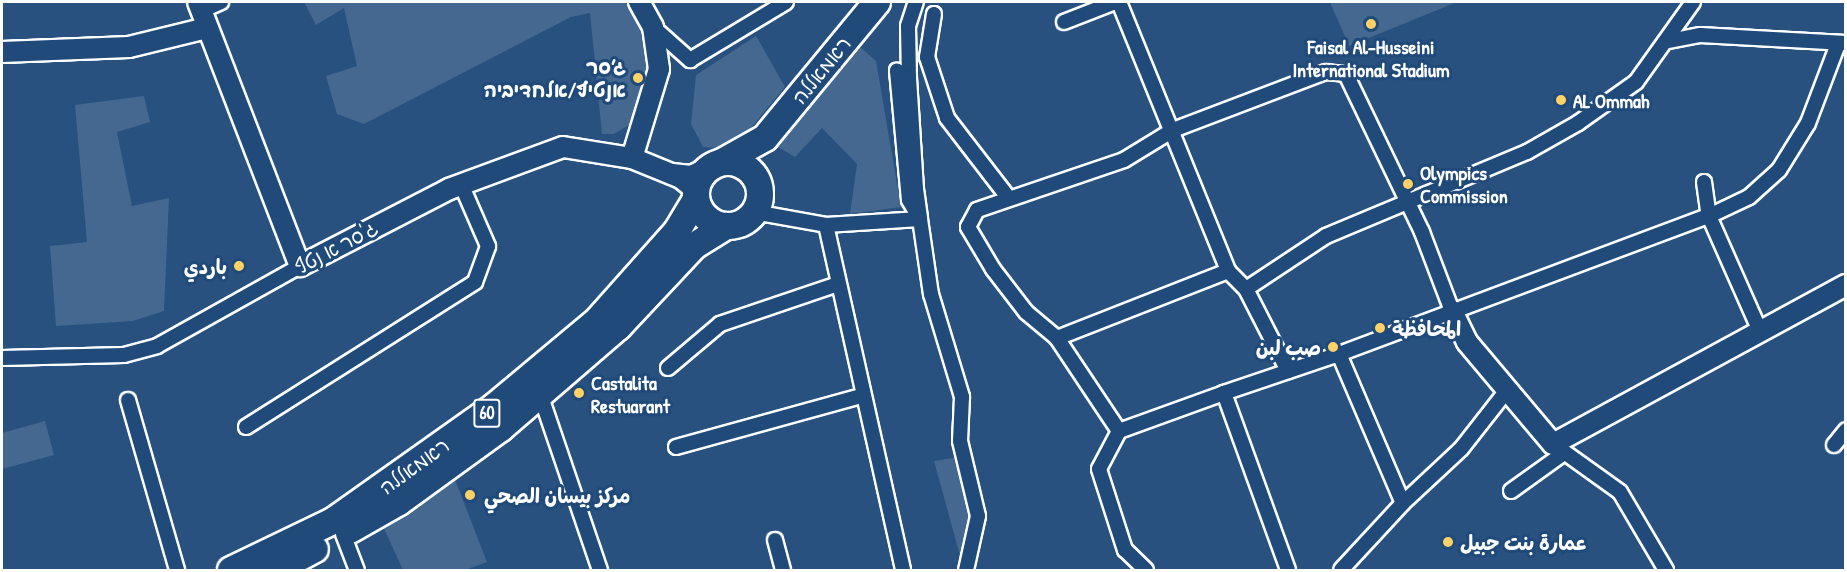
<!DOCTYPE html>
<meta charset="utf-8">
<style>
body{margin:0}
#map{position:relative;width:1847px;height:572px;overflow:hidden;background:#28517f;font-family:"Patrick Hand","Playpen Sans Arabic","Playpen Sans Hebrew",sans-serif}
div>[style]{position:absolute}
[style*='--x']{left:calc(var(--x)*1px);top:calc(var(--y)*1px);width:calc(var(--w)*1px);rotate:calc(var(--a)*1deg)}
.green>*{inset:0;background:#446890}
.roads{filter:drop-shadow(2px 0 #fff) drop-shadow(-2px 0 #fff) drop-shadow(0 2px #fff) drop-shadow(0 -2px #fff)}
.street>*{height:14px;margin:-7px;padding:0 7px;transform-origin:7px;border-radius:7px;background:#1f4a7a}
.secondary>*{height:20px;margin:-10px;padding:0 10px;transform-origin:10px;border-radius:10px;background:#1f4a7a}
.highway>*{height:26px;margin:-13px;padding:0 13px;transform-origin:13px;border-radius:13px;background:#1f4a7a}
.highway>.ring{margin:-13px;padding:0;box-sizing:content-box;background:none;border:26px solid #1f4a7a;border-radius:50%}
.dots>*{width:16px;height:16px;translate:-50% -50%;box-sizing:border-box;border:3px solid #1f4a7a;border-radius:50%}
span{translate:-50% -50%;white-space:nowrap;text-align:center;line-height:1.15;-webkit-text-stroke:6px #1f4a7a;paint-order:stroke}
.shield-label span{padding:2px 4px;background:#1f4a7a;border:2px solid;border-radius:4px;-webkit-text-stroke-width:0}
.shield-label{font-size:18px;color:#fff;font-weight:700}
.poi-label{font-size:20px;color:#fff;font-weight:700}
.right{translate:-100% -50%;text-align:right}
.left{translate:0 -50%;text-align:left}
.street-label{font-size:20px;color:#fff}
.frame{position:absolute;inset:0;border:3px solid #fff;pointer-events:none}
</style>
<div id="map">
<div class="green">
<div style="clip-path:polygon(304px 2px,632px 2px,645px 33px,648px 72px,634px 122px,614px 134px,602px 134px,590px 13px,571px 17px,364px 124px,337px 114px,326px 76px,357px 66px,344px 8px,316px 25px)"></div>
<div style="clip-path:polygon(1330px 2px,1457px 2px,1349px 46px)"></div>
<div style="clip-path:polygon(756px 36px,785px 87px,750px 129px,715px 148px,703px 147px,691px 124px,696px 75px)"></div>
<div style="clip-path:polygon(858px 45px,876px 61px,901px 207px,850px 214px,857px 164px,822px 128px,795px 157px,773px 144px)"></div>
<div style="clip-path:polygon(144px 96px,150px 122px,117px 132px,132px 206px,169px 198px,164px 311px,133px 321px,56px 326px,50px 246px,87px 242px,75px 105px)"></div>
<div style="clip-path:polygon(45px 421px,54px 455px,2px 469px,2px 433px)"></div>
<div style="clip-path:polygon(959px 457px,972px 528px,962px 563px,934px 461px)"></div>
<div style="clip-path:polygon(454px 477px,487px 562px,465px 570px,403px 570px,381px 522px)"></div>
</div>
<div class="roads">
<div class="street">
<div style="--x:1119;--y:2;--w:290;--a:67.9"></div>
<div style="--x:1228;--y:271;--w:25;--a:45"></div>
<div style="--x:1246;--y:289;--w:92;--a:62.9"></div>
<div style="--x:201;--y:11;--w:22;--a:-24"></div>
<div style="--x:934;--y:14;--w:44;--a:99.2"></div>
<div style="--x:927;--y:57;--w:64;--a:71.8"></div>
<div style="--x:947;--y:118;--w:98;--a:52.4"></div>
<div style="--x:1064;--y:22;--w:55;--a:-21.4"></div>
<div style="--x:653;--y:27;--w:50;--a:41.7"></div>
<div style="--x:690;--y:60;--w:112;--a:-31.1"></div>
<div style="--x:1669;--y:41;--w:32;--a:-11"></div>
<div style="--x:1700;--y:35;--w:146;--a:3.1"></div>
<div style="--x:909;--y:78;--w:52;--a:-91.1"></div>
<div style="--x:908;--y:26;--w:25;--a:-72"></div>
<div style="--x:1704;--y:182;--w:34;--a:82"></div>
<div style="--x:1709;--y:216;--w:124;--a:66.1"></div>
<div style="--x:754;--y:212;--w:73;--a:10.2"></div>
<div style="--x:826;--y:225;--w:94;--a:-3.7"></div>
<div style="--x:920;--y:219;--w:22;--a:-120"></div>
<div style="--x:909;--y:200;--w:130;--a:-95.3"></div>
<div style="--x:897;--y:71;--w:14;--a:30"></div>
<div style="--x:909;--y:78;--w:111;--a:86.4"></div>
<div style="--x:916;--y:189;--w:30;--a:82"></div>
<div style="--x:920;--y:219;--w:76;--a:81.7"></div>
<div style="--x:931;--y:294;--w:108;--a:73.2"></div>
<div style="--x:962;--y:397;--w:44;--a:92.6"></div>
<div style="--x:960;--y:441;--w:77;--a:76.5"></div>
<div style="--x:978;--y:516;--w:55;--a:102.5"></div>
<div style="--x:826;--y:225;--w:353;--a:77.4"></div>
<div style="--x:1246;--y:289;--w:96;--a:-33.5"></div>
<div style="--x:1326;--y:236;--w:218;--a:-22.7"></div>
<div style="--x:1527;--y:152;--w:59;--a:-29.6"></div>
<div style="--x:1578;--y:123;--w:71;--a:-35.3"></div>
<div style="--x:1636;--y:82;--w:98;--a:-54.5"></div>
<div style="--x:1057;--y:338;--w:184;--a:-21.4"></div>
<div style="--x:1339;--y:354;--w:395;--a:-20.5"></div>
<div style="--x:1709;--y:216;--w:44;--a:-25.4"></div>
<div style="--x:1749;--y:197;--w:40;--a:-42"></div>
<div style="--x:1779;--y:170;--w:55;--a:-58.3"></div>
<div style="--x:1808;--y:123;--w:85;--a:-69.2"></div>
<div style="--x:2;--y:358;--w:122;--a:-1.4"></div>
<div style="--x:124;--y:355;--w:34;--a:-15"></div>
<div style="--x:157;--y:346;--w:164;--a:-29.2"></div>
<div style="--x:668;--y:368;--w:68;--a:-40.2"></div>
<div style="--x:720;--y:324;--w:125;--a:-18.7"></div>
<div style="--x:1224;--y:393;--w:121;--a:-18.7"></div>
<div style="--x:1339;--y:354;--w:162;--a:66.8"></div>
<div style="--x:1403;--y:503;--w:91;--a:132.8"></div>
<div style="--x:540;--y:394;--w:186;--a:71.2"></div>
<div style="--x:128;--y:400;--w:177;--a:73.9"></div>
<div style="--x:246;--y:427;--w:271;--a:-32.3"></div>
<div style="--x:475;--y:282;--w:38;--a:-70"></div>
<div style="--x:488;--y:246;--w:68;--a:-113.5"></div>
<div style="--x:1119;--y:431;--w:112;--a:-123.7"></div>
<div style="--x:1057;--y:338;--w:40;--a:-140"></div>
<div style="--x:1026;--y:312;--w:54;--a:-127.5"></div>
<div style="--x:993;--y:269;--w:49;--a:-120.8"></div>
<div style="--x:968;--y:227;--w:19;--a:-62"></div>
<div style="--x:977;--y:210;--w:155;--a:-18.8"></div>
<div style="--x:1124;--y:160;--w:57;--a:-31.5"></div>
<div style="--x:1173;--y:130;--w:164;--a:-20.8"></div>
<div style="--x:1326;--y:72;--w:20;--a:6"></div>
<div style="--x:1346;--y:74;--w:175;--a:64.3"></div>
<div style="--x:1422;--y:232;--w:85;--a:69.2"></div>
<div style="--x:1553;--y:444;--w:82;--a:35.6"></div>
<div style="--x:1620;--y:492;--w:91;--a:59.5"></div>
<div style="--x:1834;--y:445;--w:19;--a:-51"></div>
<div style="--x:676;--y:447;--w:192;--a:-15.4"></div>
<div style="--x:1511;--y:491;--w:65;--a:-35.6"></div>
<div style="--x:1403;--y:503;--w:79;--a:-43"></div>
<div style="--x:1461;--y:449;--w:76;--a:-51.9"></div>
<div style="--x:343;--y:534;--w:39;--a:69"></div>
<div style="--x:775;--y:540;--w:31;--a:75"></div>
<div style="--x:1146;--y:570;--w:29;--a:-136"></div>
<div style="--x:1125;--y:550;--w:85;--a:-107.8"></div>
<div style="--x:1099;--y:469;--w:43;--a:-62.2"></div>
<div style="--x:1119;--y:431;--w:112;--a:-19.9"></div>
<div style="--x:1224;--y:393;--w:188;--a:70.1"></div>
</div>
<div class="secondary">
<div style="--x:198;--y:2;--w:283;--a:68.9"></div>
<div style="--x:300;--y:266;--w:168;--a:-27.3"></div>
<div style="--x:449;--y:189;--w:121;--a:-20.2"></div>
<div style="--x:563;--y:147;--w:70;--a:9.1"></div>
<div style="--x:632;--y:158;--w:53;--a:22.2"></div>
<div style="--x:681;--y:178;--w:19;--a:39"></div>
<div style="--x:2;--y:52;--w:127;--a:-2.3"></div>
<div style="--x:129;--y:47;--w:80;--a:-13.7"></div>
<div style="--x:632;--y:158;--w:93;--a:-73.1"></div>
<div style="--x:659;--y:69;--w:42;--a:-98.1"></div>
<div style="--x:653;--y:27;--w:29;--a:-119"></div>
<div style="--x:672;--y:174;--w:19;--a:6"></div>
<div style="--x:691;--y:176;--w:23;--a:-25"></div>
<div style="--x:1452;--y:311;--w:34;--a:64"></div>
<div style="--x:1467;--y:342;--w:133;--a:49.9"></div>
<div style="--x:1553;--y:444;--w:333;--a:-28.5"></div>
</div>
<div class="highway">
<div style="--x:722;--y:162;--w:49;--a:-29.2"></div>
<div style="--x:765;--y:138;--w:176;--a:-50.5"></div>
<div class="ring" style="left:696px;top:162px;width:38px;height:38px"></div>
<div style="--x:350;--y:530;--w:56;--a:-29.7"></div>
<div style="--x:399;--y:502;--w:126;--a:-36"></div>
<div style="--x:501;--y:428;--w:155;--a:-40.8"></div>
<div style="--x:618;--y:327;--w:111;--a:-46.8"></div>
<div style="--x:694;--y:246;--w:38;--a:-32"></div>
<div style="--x:231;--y:570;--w:113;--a:-25.7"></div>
<div style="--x:333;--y:521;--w:197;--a:-35.3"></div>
<div style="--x:494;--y:407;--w:134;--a:-39.9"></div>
<div style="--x:597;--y:321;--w:120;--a:-48.4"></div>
<div style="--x:677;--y:231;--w:37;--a:-59"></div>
<div style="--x:276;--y:570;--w:44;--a:-28.3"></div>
</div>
</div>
<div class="dots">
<div style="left:1371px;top:24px;background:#ffd166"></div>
<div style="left:638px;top:78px;background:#ffd166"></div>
<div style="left:1561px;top:100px;background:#ffd166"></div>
<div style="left:1408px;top:184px;background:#ffd166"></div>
<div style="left:239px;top:266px;background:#ffd166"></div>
<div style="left:1380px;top:328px;background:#ffd166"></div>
<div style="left:1333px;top:347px;background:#ffd166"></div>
<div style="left:579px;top:393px;background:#ffd166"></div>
<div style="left:470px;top:495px;background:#ffd166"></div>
<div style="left:1448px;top:542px;background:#ffd166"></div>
</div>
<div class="shield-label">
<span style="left:487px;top:413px">60</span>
</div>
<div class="poi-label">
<span style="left:1371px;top:58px">Faisal Al-Husseini<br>International Stadium</span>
<span class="right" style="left:626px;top:78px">ג׳סר<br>אנטיף/אלחדיביה</span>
<span class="left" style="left:1573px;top:100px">AL Ommah</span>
<span class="left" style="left:1420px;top:184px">Olympics<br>Commission</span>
<span class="right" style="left:227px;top:266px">باردي</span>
<span class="left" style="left:1392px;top:328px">المحافظة</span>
<span class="right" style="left:1321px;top:347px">صب لبن</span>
<span class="left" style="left:591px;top:394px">Castalita<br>Restuarant</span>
<span class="left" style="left:484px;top:495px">مركز بيسان الصحي</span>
<span class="left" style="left:1460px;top:542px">عمارة بنت جبيل</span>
</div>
<div class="street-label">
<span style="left:821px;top:70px;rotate:-51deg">ראמאללה</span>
<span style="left:336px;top:247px;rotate:-28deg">ג'סר א נטף</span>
<span style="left:414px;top:466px;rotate:-36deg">ראמאללה</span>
</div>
<div class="frame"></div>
</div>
